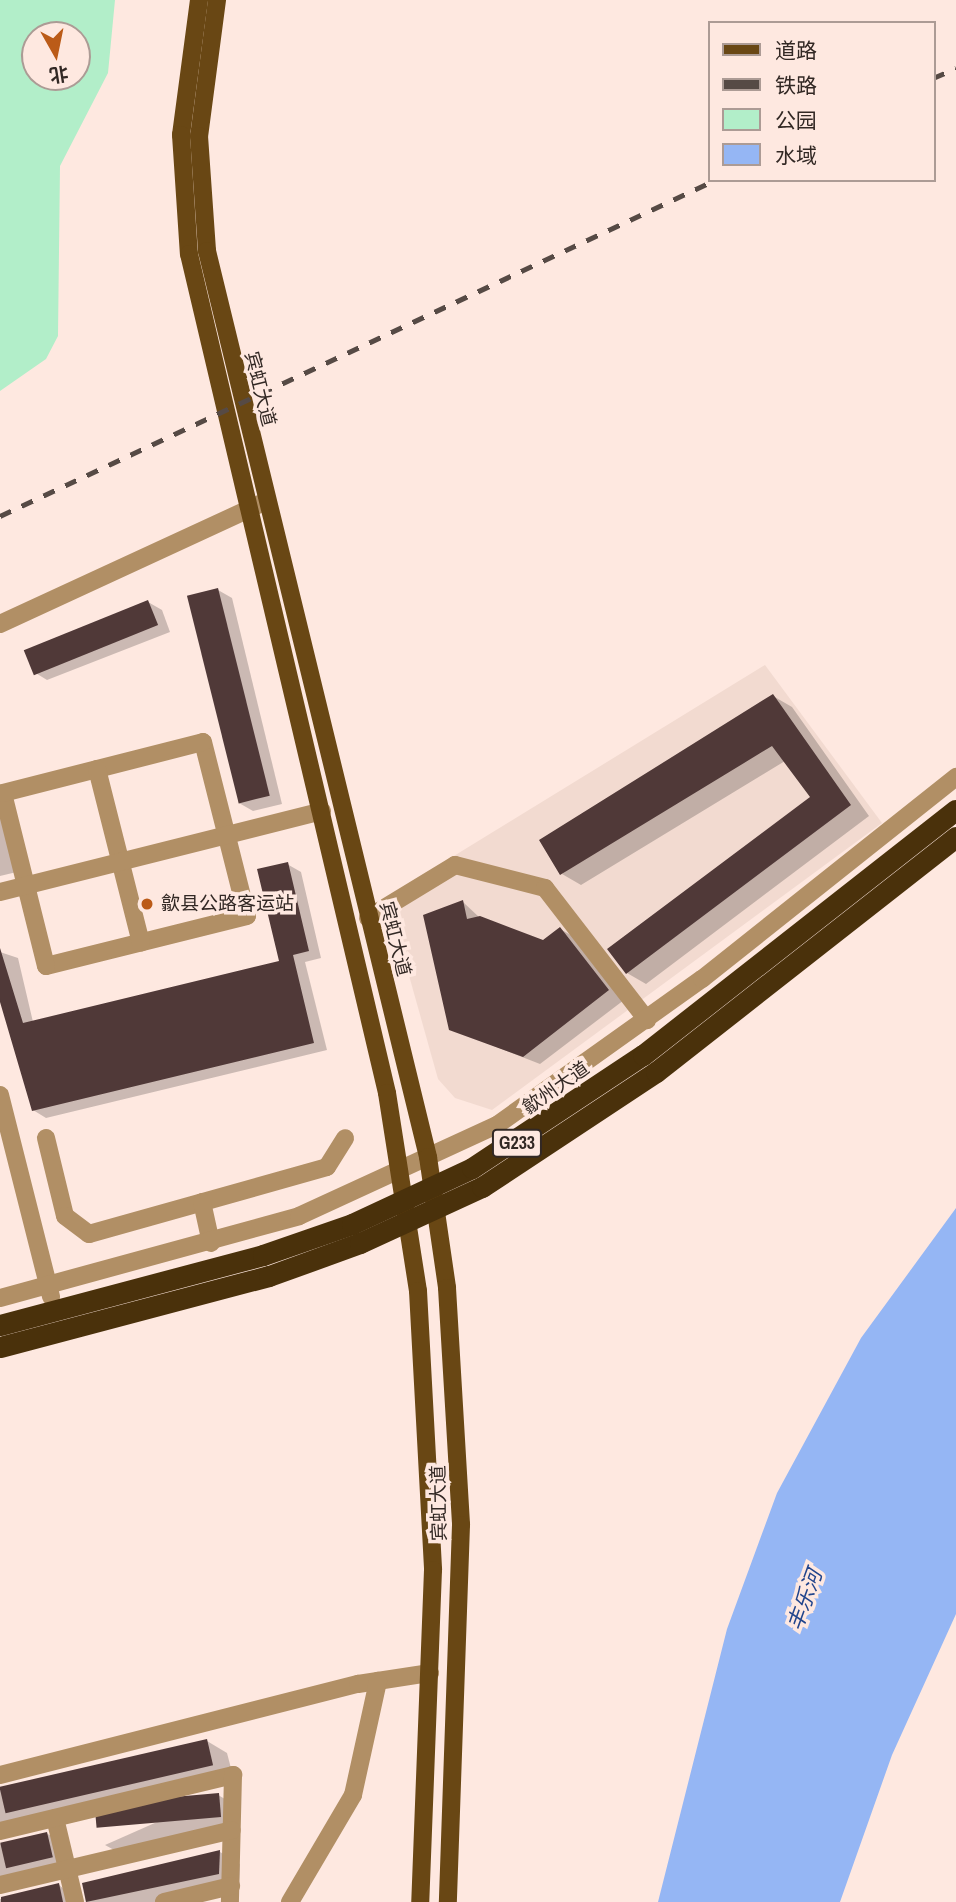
<!DOCTYPE html>
<meta charset="utf-8">
<style>
body{margin:0}
#map{position:relative;width:956px;height:1902px;overflow:hidden;background:#fee8e0;font-family:"Archivo Narrow","Noto Sans SC",sans-serif}
div>[style]{position:absolute}
[style*='--x']{left:calc(var(--x)*1px);top:calc(var(--y)*1px);width:calc(var(--w)*1px);rotate:calc(var(--a)*1deg)}
.commercial>*{inset:0;background:#f2dad0}
.green>*{inset:0;background:#b2eec9}
.water>*{inset:0;background:#95b6f4}
.shadow>*{inset:0;background:#0003}
.building>*{inset:0;background:#503938;transform-origin:0 0}
.minor>*{height:18px;margin:-9px;padding:0 9px;transform-origin:9px;border-radius:9px;background:#b18f65}
.major>*{height:18px;margin:-9px;padding:0 9px;transform-origin:9px;border-radius:9px;background:#694714}
.highway>*{height:21px;margin:-10.5px;padding:0 10.5px;transform-origin:10.5px;border-radius:10.5px;background:#4a310b}
.rail>*{height:4.5px;margin-top:-2.25px;transform-origin:0;background:repeating-linear-gradient(90deg,#564a45 0 12px,transparent 0 24px)}
.dots>*{width:19px;height:19px;translate:-50% -50%;box-sizing:border-box;border:4px solid #fee8e0;border-radius:50%}
span{translate:-50% -50%;white-space:nowrap;text-align:center;line-height:1.15;-webkit-text-stroke:7px #fee8e0;paint-order:stroke}
.shield-label span{padding:2px 5px;background:#fee8e0;border:2px solid;border-radius:5px;-webkit-text-stroke-width:0}
.shield-label{font-size:18px;color:#322824;font-weight:700}
.street-label{font-size:19px;color:#322824}
.poi-label{font-size:19px;color:#322824}
.left{translate:0 -50%;text-align:left}
.water-label{font-size:21px;color:#21448c;font-style:italic}
.legend{position:absolute;left:708px;top:21px;width:228px;height:161px;box-sizing:border-box;background:#fee8e0;border:2px solid #ac9b95;margin:0;padding:9px 12px;list-style:none;font-size:21px;color:#322824}
.legend li{display:flex;align-items:center;gap:14px;height:35px}
.legend b{width:35px;border:2px solid #ac9b95}
.north{position:absolute;left:21px;top:21px;width:70px;height:70px;box-sizing:border-box;background:#fee8e0;border:2px solid #ac9b95;border-radius:50%;rotate:171deg;font-size:19px;font-weight:700;line-height:28px;text-align:center;color:#322824}
.north::after{content:'';display:block;margin:auto;width:24px;height:32px;background:#bb5b18;clip-path:polygon(50% 0,100% 100%,50% 72%,0 100%)}
</style>
<div id="map">
<div class="commercial">
<div style="clip-path:polygon(765px 665px,882px 823px,492px 1110px,455px 1098px,438px 1079px,387px 897px)"></div>
</div>
<div class="green">
<div style="clip-path:polygon(evenodd,0 0,115px 0,108px 73px,60px 166px,58px 336px,46px 359px,0 391px,0 0,35px 35px,77px 35px,77px 77px,35px 77px,35px 35px)"></div>
</div>
<div class="water">
<div style="clip-path:polygon(956px 1208px,956px 1614px,892px 1755px,840px 1902px,658px 1902px,727px 1629px,777px 1493px,861px 1338px)"></div>
</div>
<div class="shadow">
<div style="clip-path:polygon(218px 590px,232px 598px,282px 804px,253px 811px,239px 803px)"></div>
<div style="clip-path:polygon(148px 602px,162px 610px,170px 632px,47px 680px,34px 672px)"></div>
<div style="clip-path:polygon(773px 696px,792px 707px,869px 816px,646px 984px,627px 973px,812px 797px,785px 761px,581px 885px,562px 874px)"></div>
<div style="clip-path:polygon(0 788px,21px 871px,0 876px)"></div>
<div style="clip-path:polygon(287px 864px,301px 872px,321px 958px,305px 962px,327px 1050px,46px 1118px,33px 1110px,0 989px,0 952px,18px 958px,33px 1022px,282px 962px)"></div>
<div style="clip-path:polygon(463px 902px,480px 918px,543px 942px,560px 929px,576px 938px,624px 1000px,540px 1064px,451px 1029px)"></div>
<div style="clip-path:polygon(207px 1741px,227px 1753px,233px 1776px,0 1832px,0 1790px)"></div>
<div style="clip-path:polygon(218px 1795px,239px 1807px,240px 1828px,125px 1856px,105px 1845px)"></div>
<div style="clip-path:polygon(46px 1833px,67px 1845px,72px 1868px,0 1885px,0 1844px)"></div>
<div style="clip-path:polygon(220px 1852px,240px 1864px,239px 1886px,171px 1902px,86px 1902px,84px 1885px)"></div>
<div style="clip-path:polygon(59px 1885px,80px 1902px,0 1902px,0 1899px)"></div>
</div>
<div class="building">
<div style="left:218px;top:588px;width:214px;height:32px;rotate:76deg"></div>
<div style="left:148px;top:600px;width:27px;height:134px;rotate:68deg"></div>
<div style="clip-path:polygon(773px 694px,851px 805px,626px 974px,607px 949px,810px 797px,772px 746px,560px 875px,539px 840px)"></div>
<div style="clip-path:polygon(288px 862px,309px 951px,293px 955px,314px 1043px,32px 1111px,0 1002px,0 948px,23px 1023px,279px 961px,257px 869px)"></div>
<div style="clip-path:polygon(463px 900px,467px 919px,480px 916px,543px 940px,560px 927px,609px 990px,523px 1057px,449px 1030px,423px 915px)"></div>
<div style="left:207px;top:1739px;width:27px;height:213px;rotate:77deg"></div>
<div style="left:219px;top:1793px;width:24px;height:125px;rotate:85deg"></div>
<div style="left:47px;top:1832px;width:26px;height:48px;rotate:77deg"></div>
<div style="clip-path:polygon(220px 1850px,219px 1874px,86px 1902px,82px 1883px)"></div>
<div style="clip-path:polygon(59px 1883px,63px 1902px,1px 1902px,1px 1897px)"></div>
</div>
<div class="minor">
<div style="--x:0;--y:624;--w:293;--a:-24.8"></div>
<div style="--x:203;--y:742;--w:179;--a:75.8"></div>
<div style="--x:247;--y:916;--w:207;--a:166"></div>
<div style="--x:46;--y:966;--w:178;--a:-104"></div>
<div style="--x:3;--y:793;--w:206;--a:-14.3"></div>
<div style="--x:97;--y:769;--w:179;--a:75.8"></div>
<div style="--x:0;--y:892;--w:332;--a:-14.1"></div>
<div style="--x:368;--y:918;--w:102;--a:-31.3"></div>
<div style="--x:455;--y:865;--w:93;--a:14.3"></div>
<div style="--x:545;--y:888;--w:167;--a:52.3"></div>
<div style="--x:0;--y:1095;--w:208;--a:75.8"></div>
<div style="--x:46;--y:1138;--w:80;--a:76.3"></div>
<div style="--x:65;--y:1216;--w:30;--a:37"></div>
<div style="--x:89;--y:1234;--w:247;--a:-15.7"></div>
<div style="--x:327;--y:1167;--w:34;--a:-58"></div>
<div style="--x:202;--y:1202;--w:42;--a:77.6"></div>
<div style="--x:0;--y:1298;--w:310;--a:-15.3"></div>
<div style="--x:299;--y:1216;--w:218;--a:-24.7"></div>
<div style="--x:497;--y:1125;--w:252;--a:-35.5"></div>
<div style="--x:702;--y:979;--w:325;--a:-38.5"></div>
<div style="--x:0;--y:1775;--w:369;--a:-14.3"></div>
<div style="--x:358;--y:1684;--w:73;--a:-8.7"></div>
<div style="--x:55;--y:1818;--w:86;--a:76.6"></div>
<div style="--x:0;--y:1831;--w:240;--a:-13.5"></div>
<div style="--x:233;--y:1775;--w:127;--a:91.4"></div>
<div style="--x:0;--y:1885;--w:238;--a:-13.3"></div>
<div style="--x:164;--y:1902;--w:69;--a:-13.4"></div>
<div style="--x:290;--y:1902;--w:124;--a:-59.5"></div>
<div style="--x:353;--y:1795;--w:117;--a:-77.6"></div>
</div>
<div class="major">
<div style="--x:199;--y:0;--w:136;--a:97.6"></div>
<div style="--x:181;--y:135;--w:119;--a:86.2"></div>
<div style="--x:189;--y:254;--w:862;--a:76.72"></div>
<div style="--x:387;--y:1093;--w:200;--a:81.1"></div>
<div style="--x:418;--y:1291;--w:279;--a:86.9"></div>
<div style="--x:433;--y:1570;--w:332;--a:92.2"></div>
<div style="--x:217;--y:0;--w:137;--a:97.5"></div>
<div style="--x:199;--y:136;--w:115;--a:86"></div>
<div style="--x:207;--y:251;--w:933;--a:76.29"></div>
<div style="--x:428;--y:1157;--w:132;--a:81.7"></div>
<div style="--x:447;--y:1288;--w:237;--a:86.6"></div>
<div style="--x:461;--y:1525;--w:377;--a:92"></div>
</div>
<div class="highway">
<div style="--x:0;--y:1325;--w:272;--a:-14.9"></div>
<div style="--x:263;--y:1255;--w:94;--a:-19.2"></div>
<div style="--x:352;--y:1224;--w:132;--a:-25"></div>
<div style="--x:472;--y:1168;--w:205;--a:-33.5"></div>
<div style="--x:643;--y:1055;--w:397;--a:-38.1"></div>
<div style="--x:0;--y:1347;--w:278;--a:-14.8"></div>
<div style="--x:269;--y:1276;--w:97;--a:-19.9"></div>
<div style="--x:360;--y:1243;--w:134;--a:-24.7"></div>
<div style="--x:482;--y:1187;--w:209;--a:-33.5"></div>
<div style="--x:656;--y:1072;--w:381;--a:-38.1"></div>
</div>
<div class="rail">
<div style="--x:933;--y:78;--w:25;--a:-23"></div>
<div style="--x:0;--y:516;--w:790;--a:-25.17"></div>
</div>
<div class="dots">
<div style="left:147px;top:904px;background:#bb5b18"></div>
</div>
<div class="shield-label">
<span style="left:517px;top:1143px">G233</span>
</div>
<div class="street-label">
<span style="left:260px;top:389px;rotate:76deg">宾虹大道</span>
<span style="left:395px;top:939px;rotate:76deg">宾虹大道</span>
<span style="left:556px;top:1088px;rotate:-35deg">歙州大道</span>
<span style="left:439px;top:1503px;rotate:-91deg">宾虹大道</span>
</div>
<div class="poi-label">
<span class="left" style="left:161px;top:904px">歙县公路客运站</span>
</div>
<div class="water-label">
<span style="left:805px;top:1600px;rotate:-70deg">丰乐河</span>
</div>
<ul class="legend">
<li><b style="height:9px;background:#694714"></b>道路</li>
<li><b style="height:9px;background:#564a45"></b>铁路</li>
<li><b style="height:19px;background:#b2eec9"></b>公园</li>
<li><b style="height:19px;background:#95b6f4"></b>水域</li>
</ul>
<div class="north">北</div>
</div>
